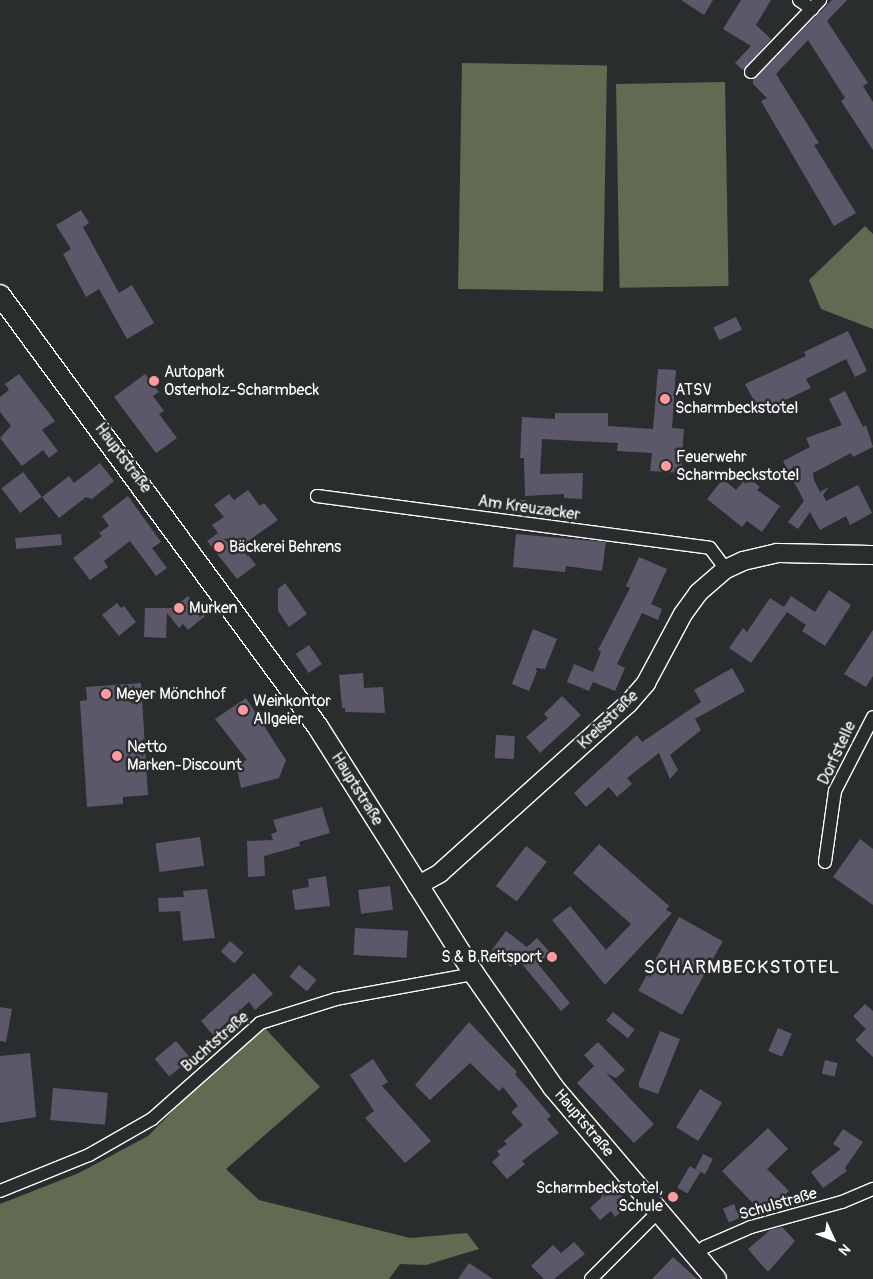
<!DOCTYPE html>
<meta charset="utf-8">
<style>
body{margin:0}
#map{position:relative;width:873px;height:1279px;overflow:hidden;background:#2a2d2e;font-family:Pangolin,sans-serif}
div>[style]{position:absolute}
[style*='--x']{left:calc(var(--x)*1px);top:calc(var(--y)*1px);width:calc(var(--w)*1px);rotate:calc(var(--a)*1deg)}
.green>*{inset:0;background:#626b52;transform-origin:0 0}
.building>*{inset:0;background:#5c586a;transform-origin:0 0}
.roads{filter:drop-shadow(1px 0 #fff) drop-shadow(-1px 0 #fff) drop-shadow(0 1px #fff) drop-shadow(0 -1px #fff)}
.street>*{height:12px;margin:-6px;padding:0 6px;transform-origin:6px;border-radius:6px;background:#2a2d2e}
.secondary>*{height:18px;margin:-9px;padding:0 9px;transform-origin:9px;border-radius:9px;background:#2a2d2e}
.primary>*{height:20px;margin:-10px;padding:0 10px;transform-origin:10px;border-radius:10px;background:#2a2d2e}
.dots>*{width:14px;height:14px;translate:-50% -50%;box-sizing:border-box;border:2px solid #2a2d2e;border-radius:50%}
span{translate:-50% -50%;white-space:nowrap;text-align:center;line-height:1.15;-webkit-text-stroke:5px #2a2d2e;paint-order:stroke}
.poi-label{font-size:16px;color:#fff}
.left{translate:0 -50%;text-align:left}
.right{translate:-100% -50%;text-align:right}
.street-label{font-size:16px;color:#fff}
.quarter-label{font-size:19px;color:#fff;letter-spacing:1px}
.north{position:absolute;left:808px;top:1214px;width:50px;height:50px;-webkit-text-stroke:4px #2a2d2e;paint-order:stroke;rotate:133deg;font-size:14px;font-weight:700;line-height:20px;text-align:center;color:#fff}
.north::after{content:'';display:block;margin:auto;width:18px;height:22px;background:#fff;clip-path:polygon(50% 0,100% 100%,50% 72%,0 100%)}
</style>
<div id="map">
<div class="green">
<div style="left:462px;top:63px;width:145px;height:226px;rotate:1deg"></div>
<div style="left:725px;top:82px;width:204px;height:109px;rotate:89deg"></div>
<div style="clip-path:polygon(865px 226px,873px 234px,873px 329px,821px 309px,809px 280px)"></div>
<div style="clip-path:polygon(260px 1023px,320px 1087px,226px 1169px,259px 1200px,410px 1238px,467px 1233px,479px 1249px,426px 1265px,400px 1264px,389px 1279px,0 1279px,0 1204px,79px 1173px,148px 1136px)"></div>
</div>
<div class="building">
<div style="clip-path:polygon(681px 0,713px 0,704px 15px)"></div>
<div style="clip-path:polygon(741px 0,771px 0,756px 25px,771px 39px,743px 70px,735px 63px,751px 46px,723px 29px)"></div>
<div style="clip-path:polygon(832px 0,847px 0,827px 21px,868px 83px,863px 86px,873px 102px,873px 150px,841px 101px,845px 98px,808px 40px,776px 74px,819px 143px,814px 145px,856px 213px,834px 226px,761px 101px,767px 98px,753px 84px,753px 80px)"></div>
<div style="clip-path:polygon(81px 210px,89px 223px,83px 227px,119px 293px,132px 285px,154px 323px,127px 339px,99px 289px,86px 297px,63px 254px,71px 249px,56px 225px)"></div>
<div style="left:736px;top:317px;width:14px;height:25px;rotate:65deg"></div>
<div style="clip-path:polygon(848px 331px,867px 371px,855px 377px,846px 359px,806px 379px,811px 388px,760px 412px,745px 384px,806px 356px,804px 352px)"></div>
<div style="clip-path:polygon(658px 369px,676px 370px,672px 428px,684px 429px,681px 473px,650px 471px,652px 453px,617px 451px,618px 443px,542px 439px,540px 474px,583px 473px,582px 499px,564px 498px,564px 494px,525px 496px,524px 458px,520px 458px,522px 417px,555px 419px,555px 413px,608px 413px,608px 426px,653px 429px)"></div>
<div style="clip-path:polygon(19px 374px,55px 421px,42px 430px,58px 451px,49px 458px,43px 450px,22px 466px,0 438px,11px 426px,0 412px,0 397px,9px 390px,5px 384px)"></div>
<div style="clip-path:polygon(145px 374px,159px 392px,153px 396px,164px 411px,159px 414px,177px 438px,156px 453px,114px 397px)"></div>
<div style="clip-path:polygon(845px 391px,863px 427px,866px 425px,873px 447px,853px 457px,851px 453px,813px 473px,814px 480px,820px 492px,829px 487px,823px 495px,826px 501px,858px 485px,872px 513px,850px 525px,846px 516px,820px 530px,810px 512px,798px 529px,788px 522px,804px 501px,783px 461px,810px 447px,806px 438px,842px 425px,829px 399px)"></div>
<div style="clip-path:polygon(100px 463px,114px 481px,92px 499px,86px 497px,59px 518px,42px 497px,69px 476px,74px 483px)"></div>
<div style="left:23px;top:472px;width:31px;height:27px;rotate:53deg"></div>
<div style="clip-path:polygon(747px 476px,760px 487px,757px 490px,780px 506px,762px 532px,747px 521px,742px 527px,707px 499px,723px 479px,736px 490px)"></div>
<div style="clip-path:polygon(248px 490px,260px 506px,264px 503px,278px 520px,241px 546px,256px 565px,237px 579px,207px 541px,218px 533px,212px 525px,224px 517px,214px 505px,229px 494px,234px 500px)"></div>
<div style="clip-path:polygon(128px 496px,161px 542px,152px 548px,167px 568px,156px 576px,130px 541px,104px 561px,108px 567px,90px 580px,73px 558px,102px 536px,99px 533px,109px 526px,102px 516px)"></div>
<div style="clip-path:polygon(513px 500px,526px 500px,525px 513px,512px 513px)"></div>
<div style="left:61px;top:534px;width:11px;height:46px;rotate:85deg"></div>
<div style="clip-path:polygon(516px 534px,606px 542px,602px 571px,566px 566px,565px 572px,513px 567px)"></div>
<div style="clip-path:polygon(639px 557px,667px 569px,651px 604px,662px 609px,658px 620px,642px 613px,617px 664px,625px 668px,615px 691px,593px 682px,589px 691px,567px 682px,574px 664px,593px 672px,601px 652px,598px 650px,630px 588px,626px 586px)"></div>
<div style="clip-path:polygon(285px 583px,307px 614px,289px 627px,278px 611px,278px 589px)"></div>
<div style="clip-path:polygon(829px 590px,851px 605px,825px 646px,802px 631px,806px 625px,787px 612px,751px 663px,729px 648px,743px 628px,747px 632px,770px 598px,784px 607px,791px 596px,815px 612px)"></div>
<div style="clip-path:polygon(188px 596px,205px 616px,188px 630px,183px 624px,179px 628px,167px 613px,166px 638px,144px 637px,145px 608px,173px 608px)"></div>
<div style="clip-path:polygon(117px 603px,121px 608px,124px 606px,136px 622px,119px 636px,102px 615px)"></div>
<div style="clip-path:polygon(533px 629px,557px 639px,545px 669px,535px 668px,537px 671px,529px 691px,512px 684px)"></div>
<div style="clip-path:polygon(873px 630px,873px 676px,866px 687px,844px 674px)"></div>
<div style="left:309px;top:645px;width:23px;height:16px;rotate:56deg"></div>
<div style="clip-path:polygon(732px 668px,745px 691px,695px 719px,701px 730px,670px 755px,678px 770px,670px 779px,659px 753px,627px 778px,632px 784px,617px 797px,609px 787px,586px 807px,574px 793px,637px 735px,642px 742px,701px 702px,694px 690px)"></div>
<div style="clip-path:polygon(363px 673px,364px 688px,383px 687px,385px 713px,345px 712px,345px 708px,342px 708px,339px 675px)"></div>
<div style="clip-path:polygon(141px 683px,148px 795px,123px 797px,123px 804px,87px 807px,80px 701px,87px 700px,86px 687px)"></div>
<div style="clip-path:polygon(562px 696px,581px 715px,540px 753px,526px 737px,548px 718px,544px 714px)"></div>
<div style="clip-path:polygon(246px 698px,286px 760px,279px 778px,241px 788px,236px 763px,247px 760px,215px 719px)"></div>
<div style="left:496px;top:735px;width:19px;height:23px;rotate:3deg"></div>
<div style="clip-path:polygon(322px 807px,330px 833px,299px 842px,300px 846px,264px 856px,265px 876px,248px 877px,247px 841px,273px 840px,271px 834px,277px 832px,273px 820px)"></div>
<div style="left:200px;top:837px;width:29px;height:45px;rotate:82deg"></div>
<div style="clip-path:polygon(860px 839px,873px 849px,873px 905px,833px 877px)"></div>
<div style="clip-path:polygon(599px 844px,669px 906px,666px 910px,672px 913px,605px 985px,552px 920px,570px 906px,606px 950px,631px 924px,573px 873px)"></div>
<div style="left:526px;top:846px;width:26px;height:50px;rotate:37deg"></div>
<div style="clip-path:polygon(326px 876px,330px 906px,295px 910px,292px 890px,309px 887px,308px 879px)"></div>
<div style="left:390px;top:886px;width:24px;height:32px;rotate:83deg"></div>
<div style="clip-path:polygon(207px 889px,215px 938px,183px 941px,180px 911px,159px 912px,158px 898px,184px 897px,183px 891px)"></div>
<div style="left:679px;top:917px;width:50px;height:84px;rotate:29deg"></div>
<div style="left:355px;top:928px;width:53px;height:27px;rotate:3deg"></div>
<div style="clip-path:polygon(506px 931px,527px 947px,537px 938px,550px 952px,538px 964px,570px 1003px,561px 1011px,517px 958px,511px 967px,491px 951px)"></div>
<div style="left:230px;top:941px;width:18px;height:14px;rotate:41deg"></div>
<div style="left:299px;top:965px;width:23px;height:15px;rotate:40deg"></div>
<div style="clip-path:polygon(254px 973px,273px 994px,255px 1010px,249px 1002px,213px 1035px,201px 1021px)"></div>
<div style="clip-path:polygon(865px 1004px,873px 1011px,873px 1057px,855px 1040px,866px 1029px,853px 1016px)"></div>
<div style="clip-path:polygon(0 1007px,12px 1009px,6px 1042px,0 1041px)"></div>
<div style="left:613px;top:1012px;width:28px;height:11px;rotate:39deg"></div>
<div style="clip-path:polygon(469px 1022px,517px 1072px,515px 1074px,551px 1116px,547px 1119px,559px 1133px,522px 1161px,525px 1164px,507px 1179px,492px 1162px,500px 1155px,497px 1151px,507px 1144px,504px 1141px,523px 1125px,511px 1112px,518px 1106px,503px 1087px,499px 1091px,470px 1063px,430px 1100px,415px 1085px)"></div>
<div style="left:778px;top:1028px;width:15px;height:25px;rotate:23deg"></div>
<div style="clip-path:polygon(660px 1031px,680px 1039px,658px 1094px,639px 1087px,639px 1082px)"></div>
<div style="left:176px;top:1041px;width:23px;height:28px;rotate:50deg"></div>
<div style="clip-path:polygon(598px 1042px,625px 1070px,616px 1078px,606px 1073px,654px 1124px,634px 1143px,577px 1083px,594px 1066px,584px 1055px)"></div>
<div style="clip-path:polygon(30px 1053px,36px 1117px,0 1123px,0 1056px)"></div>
<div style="clip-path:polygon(373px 1059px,388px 1082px,382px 1086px,431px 1141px,405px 1163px,365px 1118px,374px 1111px,350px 1075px)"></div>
<div style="left:825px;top:1060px;width:13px;height:14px;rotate:13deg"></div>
<div style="left:53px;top:1088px;width:55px;height:32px;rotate:5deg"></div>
<div style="left:700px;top:1089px;width:26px;height:45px;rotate:32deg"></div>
<div style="clip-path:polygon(768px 1128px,788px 1149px,767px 1169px,789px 1191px,764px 1215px,722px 1171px)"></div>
<div style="clip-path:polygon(843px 1129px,863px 1142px,845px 1168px,847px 1171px,823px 1188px,811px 1172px,841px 1149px,833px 1144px)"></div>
<div style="left:703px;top:1154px;width:11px;height:17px;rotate:27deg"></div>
<div style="left:690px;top:1166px;width:12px;height:25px;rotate:31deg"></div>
<div style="clip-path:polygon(609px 1180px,629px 1205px,615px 1217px,611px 1211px,600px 1220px,590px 1208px,601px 1198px,596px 1191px)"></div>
<div style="left:734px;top:1204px;width:15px;height:12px;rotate:67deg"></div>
<div style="clip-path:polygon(782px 1227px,795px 1241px,768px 1272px,748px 1249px,770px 1230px)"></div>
<div style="clip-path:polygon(574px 1242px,585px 1254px,554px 1279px,544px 1279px,531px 1266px,553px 1245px,561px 1253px)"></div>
<div style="clip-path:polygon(673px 1257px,697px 1279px,652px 1279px)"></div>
<div style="clip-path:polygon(469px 1263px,493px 1279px,458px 1279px)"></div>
</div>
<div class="roads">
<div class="street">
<div style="--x:799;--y:0;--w:16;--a:35"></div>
<div style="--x:751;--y:72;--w:100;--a:-46.2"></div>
<div style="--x:317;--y:496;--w:396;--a:7.5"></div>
<div style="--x:710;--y:548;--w:26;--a:53"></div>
<div style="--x:825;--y:862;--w:72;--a:-82"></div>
<div style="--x:835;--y:791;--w:83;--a:-62.8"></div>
<div style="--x:0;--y:1191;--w:96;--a:-22"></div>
<div style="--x:89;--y:1155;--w:73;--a:-29.7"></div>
<div style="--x:152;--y:1119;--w:144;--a:-41.6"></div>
<div style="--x:260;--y:1023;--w:80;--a:-17.5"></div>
<div style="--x:336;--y:999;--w:140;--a:-10.3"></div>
<div style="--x:695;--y:1255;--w:13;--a:-39"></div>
<div style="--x:705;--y:1247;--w:50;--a:-23.5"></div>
<div style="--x:751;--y:1227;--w:94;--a:-15.4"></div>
<div style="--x:842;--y:1202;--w:34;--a:-23"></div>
<div style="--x:591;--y:1279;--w:96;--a:-45"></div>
</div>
<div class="secondary">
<div style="--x:417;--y:886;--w:26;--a:-29"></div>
<div style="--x:440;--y:873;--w:253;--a:-42"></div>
<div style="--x:628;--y:704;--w:28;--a:-49"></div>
<div style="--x:646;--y:683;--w:78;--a:-61.8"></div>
<div style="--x:683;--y:614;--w:26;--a:-54"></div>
<div style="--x:698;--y:593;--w:37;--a:-41"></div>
<div style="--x:726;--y:569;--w:19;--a:-25"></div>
<div style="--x:743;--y:561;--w:35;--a:-13"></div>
<div style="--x:777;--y:553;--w:96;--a:1.2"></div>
</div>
<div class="primary">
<div style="--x:0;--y:295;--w:536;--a:53.64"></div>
<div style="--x:318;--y:727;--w:292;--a:57.7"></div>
<div style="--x:474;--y:974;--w:138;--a:55"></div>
<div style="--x:553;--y:1087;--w:252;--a:49.7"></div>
</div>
</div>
<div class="dots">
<div style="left:154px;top:381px;background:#ff9aa2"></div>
<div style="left:665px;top:399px;background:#ff9aa2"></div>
<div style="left:666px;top:466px;background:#ff9aa2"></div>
<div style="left:219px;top:547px;background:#ff9aa2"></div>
<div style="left:179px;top:608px;background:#ff9aa2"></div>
<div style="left:106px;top:694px;background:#ff9aa2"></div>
<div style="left:243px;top:710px;background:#ff9aa2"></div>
<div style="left:117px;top:756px;background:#ff9aa2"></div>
<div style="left:552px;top:957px;background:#ff9aa2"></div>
<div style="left:673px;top:1197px;background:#ff9aa2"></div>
</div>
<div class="poi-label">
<span class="left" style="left:164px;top:381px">Autopark<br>Osterholz-Scharmbeck</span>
<span class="left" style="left:675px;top:399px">ATSV<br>Scharmbeckstotel</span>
<span class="left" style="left:676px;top:466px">Feuerwehr<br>Scharmbeckstotel</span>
<span class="left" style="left:229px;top:547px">Bäckerei Behrens</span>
<span class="left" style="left:189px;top:608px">Murken</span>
<span class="left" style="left:116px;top:694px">Meyer Mönchhof</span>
<span class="left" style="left:253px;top:710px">Weinkontor<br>Allgeier</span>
<span class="left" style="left:127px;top:756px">Netto<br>Marken-Discount</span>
<span class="right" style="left:542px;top:957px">S &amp; B Reitsport</span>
<span class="right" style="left:663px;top:1197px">Scharmbeckstotel,<br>Schule</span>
</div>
<div class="street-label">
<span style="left:123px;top:458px;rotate:53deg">Hauptstraße</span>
<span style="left:529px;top:508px;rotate:8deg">Am Kreuzacker</span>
<span style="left:608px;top:720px;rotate:-44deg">Kreisstraße</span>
<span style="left:837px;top:753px;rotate:-65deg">Dorfstelle</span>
<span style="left:357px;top:789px;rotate:58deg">Hauptstraße</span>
<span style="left:215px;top:1042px;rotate:-41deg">Buchtstraße</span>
<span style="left:584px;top:1123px;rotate:50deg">Hauptstraße</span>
<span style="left:778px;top:1204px;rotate:-16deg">Schulstraße</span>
</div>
<div class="quarter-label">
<span style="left:742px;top:968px">SCHARMBECKSTOTEL</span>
</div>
<div class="north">N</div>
</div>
